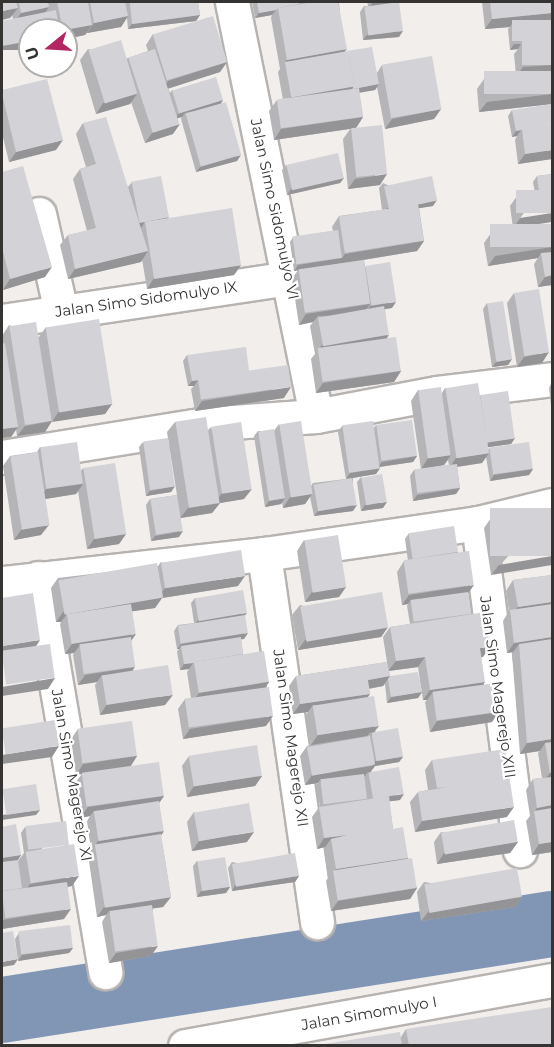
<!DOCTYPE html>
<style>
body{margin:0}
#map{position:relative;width:554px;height:1047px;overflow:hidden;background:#f1eeeb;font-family:Montserrat,sans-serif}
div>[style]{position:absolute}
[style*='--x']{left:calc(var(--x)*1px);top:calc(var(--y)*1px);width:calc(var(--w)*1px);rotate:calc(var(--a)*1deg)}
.river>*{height:66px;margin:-33px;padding:0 33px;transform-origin:33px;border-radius:33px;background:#8196b5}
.roads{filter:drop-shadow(2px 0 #b6b3b1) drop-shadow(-2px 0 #b6b3b1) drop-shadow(0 2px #b6b3b1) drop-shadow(0 -2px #b6b3b1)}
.minor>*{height:33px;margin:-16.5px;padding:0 16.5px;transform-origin:16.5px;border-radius:16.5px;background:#fff}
.wall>*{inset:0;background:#b5b5b8}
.shaded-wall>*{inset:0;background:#949396;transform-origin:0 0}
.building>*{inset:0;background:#d3d2d6;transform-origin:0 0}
span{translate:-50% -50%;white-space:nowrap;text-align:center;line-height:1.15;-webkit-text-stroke:4.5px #fff;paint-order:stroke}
.street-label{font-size:15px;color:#353433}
.frame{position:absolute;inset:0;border:3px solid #353433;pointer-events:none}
.north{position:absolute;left:18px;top:18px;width:60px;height:60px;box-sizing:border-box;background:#fff;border:2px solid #aeaead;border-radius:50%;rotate:252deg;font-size:16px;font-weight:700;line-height:24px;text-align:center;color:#353433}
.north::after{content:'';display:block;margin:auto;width:21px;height:27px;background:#b12663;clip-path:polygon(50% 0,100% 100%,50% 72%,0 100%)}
</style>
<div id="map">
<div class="river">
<div style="--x:2;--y:1010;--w:557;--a:-8.89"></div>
</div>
<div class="roads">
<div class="minor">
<div style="--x:232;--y:2;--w:422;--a:78.5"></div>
<div style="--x:39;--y:214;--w:100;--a:77.3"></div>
<div style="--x:2;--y:321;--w:291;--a:-8.5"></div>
<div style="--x:2;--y:457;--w:206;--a:-9.2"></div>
<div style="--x:205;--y:424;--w:111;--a:-4.1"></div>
<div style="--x:316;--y:416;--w:123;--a:-10.8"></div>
<div style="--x:437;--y:393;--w:116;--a:-6.9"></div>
<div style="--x:478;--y:523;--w:330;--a:82.7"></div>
<div style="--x:264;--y:554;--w:372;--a:81.8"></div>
<div style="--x:38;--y:578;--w:400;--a:80.3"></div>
<div style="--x:2;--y:583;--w:264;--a:-6.3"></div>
<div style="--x:264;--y:554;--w:216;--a:-8.2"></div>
<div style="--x:478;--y:523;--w:76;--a:-13.7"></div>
<div style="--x:185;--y:1046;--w:373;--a:-10.2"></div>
</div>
</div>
<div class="wall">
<div style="clip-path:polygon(2px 2px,198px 2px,200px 15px,196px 21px,128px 29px,127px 18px,121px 27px,87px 33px,85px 35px,66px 39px,66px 30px,30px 30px,13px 19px,12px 15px,10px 18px)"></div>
<div style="clip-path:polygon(252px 2px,340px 2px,339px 3px,344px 52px,377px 73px,382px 65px,441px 109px,434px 119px,385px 129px,377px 87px,375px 90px,359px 93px,363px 117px,356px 128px,274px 140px,269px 111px,277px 100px,283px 100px,278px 72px,280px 69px,271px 18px,272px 15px,255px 18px)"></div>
<div style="clip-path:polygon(367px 2px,396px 2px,395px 3px,399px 37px,363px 40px,360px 12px,364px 6px,368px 6px)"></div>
<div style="clip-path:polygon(482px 2px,552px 2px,552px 104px,479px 112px,477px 89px,484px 79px,516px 75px,514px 54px,518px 49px,510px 50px,508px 29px,510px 27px,485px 29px)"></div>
<div style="clip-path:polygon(153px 34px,227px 62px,220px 72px,168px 88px,170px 93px,172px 90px,223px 100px,221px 103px,237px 161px,196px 172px,181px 119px,182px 117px,178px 118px,173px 134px,145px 143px,131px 102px,130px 104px,96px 114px,80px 60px,88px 49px,126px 59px,128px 58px,148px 51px,146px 45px)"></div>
<div style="clip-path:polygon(2px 94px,56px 150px,9px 162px,2px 133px)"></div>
<div style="clip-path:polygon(512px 110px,552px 159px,518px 164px,515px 140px,517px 136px,512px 137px,508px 116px)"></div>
<div style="clip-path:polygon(83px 123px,128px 187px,132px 182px,168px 218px,241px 265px,234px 275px,147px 289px,142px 259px,141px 262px,68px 279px,60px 245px,68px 235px,87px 231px,73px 179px,80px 169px,86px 167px,76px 134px)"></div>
<div style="clip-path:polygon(351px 128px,380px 185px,348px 189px,343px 139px)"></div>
<div style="clip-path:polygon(286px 165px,344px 178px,340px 183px,287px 195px,282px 170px)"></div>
<div style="clip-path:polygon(2px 172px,45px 277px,3px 290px,2px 283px)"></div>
<div style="clip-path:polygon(552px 174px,513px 228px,510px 206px,517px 196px,535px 193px,533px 182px,537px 176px)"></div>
<div style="clip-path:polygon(383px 183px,433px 206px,419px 208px,424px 241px,417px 251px,364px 260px,365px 266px,392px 308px,385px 309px,387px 338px,401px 371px,394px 382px,316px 393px,311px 359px,315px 354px,310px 326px,313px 322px,299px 325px,292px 279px,298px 270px,294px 271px,290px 242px,293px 237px,333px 231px,332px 227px,339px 216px,382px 210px,379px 188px)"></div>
<div style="clip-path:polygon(552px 224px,552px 285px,538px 287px,534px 264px,538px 258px,488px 266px,484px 243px,491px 233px)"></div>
<div style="clip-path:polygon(514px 293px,542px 363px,517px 367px,507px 303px)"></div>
<div style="clip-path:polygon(487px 303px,512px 359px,508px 365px,492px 367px,483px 309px)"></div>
<div style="clip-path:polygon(9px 325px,39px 337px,46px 327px,112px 404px,105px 414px,52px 421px,45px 432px,17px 436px,16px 429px,11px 437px,2px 438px,2px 344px,3px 344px,2px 336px)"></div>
<div style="clip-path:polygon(187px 355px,249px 371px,284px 398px,195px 411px,191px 389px,194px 386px,188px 386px,183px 361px)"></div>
<div style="clip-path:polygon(552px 382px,552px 414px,549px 388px)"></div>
<div style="clip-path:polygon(445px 388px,480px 395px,515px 438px,511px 444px,488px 447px,488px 450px,489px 448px,533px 469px,529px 475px,490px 481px,486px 457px,482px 463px,457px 467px,460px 488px,456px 494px,413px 501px,410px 476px,414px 470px,449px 465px,448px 460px,444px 465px,421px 469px,411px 401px,418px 390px,442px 393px)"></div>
<div style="clip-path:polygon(175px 422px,208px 430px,211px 427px,244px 499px,220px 503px,212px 513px,181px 518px,179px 537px,151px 541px,146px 505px,150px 499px,177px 495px,167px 432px)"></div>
<div style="clip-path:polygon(279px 424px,311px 486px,313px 483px,346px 479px,338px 432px,342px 426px,374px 428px,376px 425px,417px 456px,413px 462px,380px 467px,380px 468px,376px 474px,353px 478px,353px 511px,314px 516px,310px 497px,305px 504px,283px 508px,282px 502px,281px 504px,265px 507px,254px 436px,258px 431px,274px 431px)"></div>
<div style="clip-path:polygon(143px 442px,175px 486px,171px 492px,146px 496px,139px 447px)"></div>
<div style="clip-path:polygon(40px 447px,81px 471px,83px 468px,126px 534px,119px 544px,87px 549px,78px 491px,76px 494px,45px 499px,41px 535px,14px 540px,3px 466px,10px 456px,37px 452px)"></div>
<div style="clip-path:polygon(361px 477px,383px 508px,361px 511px,357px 482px)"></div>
<div style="clip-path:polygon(552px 508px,491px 575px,484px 528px,491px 518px)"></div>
<div style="clip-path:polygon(409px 533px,458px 552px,468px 593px,471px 614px,483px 657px,481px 657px,484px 684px,492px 722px,430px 732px,425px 702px,427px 700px,423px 700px,418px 667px,389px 671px,390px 676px,422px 692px,418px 698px,387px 703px,385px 684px,383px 686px,369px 689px,370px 694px,368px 697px,375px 731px,403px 757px,399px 762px,375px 766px,371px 771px,400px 800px,389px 801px,393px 829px,408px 858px,407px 859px,417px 888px,410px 899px,331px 911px,326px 881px,328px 878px,324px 849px,325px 847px,317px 849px,312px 817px,320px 806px,316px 786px,318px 783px,305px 785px,300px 756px,307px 746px,311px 745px,306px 715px,308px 712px,293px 714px,289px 686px,296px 676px,387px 662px,383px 637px,390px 627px,410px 624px,407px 606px,408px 604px,402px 605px,397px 572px,404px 561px,408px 561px,405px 539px)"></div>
<div style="clip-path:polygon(304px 540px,346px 587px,339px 597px,305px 602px,297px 551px)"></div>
<div style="clip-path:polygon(161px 562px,238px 586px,162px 598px,155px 608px,132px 611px,131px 641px,133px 670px,165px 705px,100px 715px,95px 685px,97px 682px,78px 685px,73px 655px,74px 653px,65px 654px,60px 624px,61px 622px,56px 622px,51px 588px,58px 578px,158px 566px)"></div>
<div style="clip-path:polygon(552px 575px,552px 852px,532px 855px,526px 821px,530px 816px,526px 790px,533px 779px,542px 778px,538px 753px,540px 751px,520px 754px,512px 654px,513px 652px,507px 653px,503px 621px,509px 611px,506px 591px,513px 580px)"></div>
<div style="clip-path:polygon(195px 598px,245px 615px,244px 639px,241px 639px,243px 654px,269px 682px,265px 687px,266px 726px,183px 739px,178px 709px,185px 699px,191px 698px,187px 672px,189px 669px,180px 670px,177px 651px,179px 649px,177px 649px,174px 631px,178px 625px,194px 623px,191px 603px)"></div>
<div style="clip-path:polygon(300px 605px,388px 627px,381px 637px,298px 650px,292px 615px)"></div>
<div style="clip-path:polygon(78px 729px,137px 756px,131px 766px,164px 796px,159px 803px,161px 836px,171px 897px,163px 907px,153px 908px,151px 956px,109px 963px,102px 922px,106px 915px,97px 917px,88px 854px,91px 850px,87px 821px,90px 816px,80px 818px,75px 783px,82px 774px,76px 775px,71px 739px)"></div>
<div style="clip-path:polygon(189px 756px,262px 776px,255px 786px,187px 797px,182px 766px)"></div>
<div style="clip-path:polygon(432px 760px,507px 817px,415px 832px,410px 802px,418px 792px,428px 790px,425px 770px)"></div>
<div style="clip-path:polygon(194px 812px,247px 842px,192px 851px,187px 822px)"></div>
<div style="clip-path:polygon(2px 827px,21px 855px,18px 860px,18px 861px,24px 853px,21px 833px,25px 827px,72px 886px,68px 887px,64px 919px,2px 929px)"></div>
<div style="clip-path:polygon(441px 832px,518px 842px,510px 853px,437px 864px,434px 842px)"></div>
<div style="clip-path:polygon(197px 861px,230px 887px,226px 893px,197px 897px,193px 866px)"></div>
<div style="clip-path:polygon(232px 862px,299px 876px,295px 882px,232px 891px,228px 868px)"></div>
<div style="clip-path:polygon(424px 882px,522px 897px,515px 907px,421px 921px,417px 892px)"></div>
<div style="clip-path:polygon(19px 933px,73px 948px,69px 953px,18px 961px,15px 939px)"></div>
<div style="clip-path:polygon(406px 1029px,552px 1046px,312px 1046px,401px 1037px)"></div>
</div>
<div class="shaded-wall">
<div style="clip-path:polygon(382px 2px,396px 2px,393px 5px,368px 9px,372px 3px)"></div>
<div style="clip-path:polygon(49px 7px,42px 18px,14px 23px,21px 13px)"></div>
<div style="clip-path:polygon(18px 8px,10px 18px,2px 20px,2px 11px)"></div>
<div style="clip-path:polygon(276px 10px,272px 15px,255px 18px,259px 13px)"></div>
<div style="clip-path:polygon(552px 13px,552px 22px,512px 24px,510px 27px,485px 29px,492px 19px)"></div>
<div style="clip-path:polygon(200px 15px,196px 21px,128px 29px,132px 24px)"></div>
<div style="clip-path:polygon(128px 16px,121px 27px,87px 33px,94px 23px)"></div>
<div style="clip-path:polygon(92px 25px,85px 35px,66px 39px,66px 30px)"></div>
<div style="clip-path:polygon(403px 31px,399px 37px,363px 40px,367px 35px)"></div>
<div style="left:30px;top:41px;width:9px;height:28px;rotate:90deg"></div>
<div style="clip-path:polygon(514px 44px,521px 44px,518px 49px,510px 50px)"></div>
<div style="clip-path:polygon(347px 49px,339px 59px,285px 62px,287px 60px)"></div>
<div style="clip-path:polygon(227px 62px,220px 72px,161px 91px,168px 81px)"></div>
<div style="clip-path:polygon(552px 65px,552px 75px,516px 77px,523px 67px)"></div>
<div style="clip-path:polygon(379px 84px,375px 90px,350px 94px,353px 89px)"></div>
<div style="clip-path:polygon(354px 86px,347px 96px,284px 106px,291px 96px)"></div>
<div style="clip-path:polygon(137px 94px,130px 104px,96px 114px,103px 103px)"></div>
<div style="clip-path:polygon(552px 94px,552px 104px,479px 112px,487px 102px)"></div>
<div style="clip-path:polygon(223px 100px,219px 106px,185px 113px,182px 117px,175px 119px,179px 113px)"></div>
<div style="clip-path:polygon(441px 109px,434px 119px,385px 129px,392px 119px)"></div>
<div style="clip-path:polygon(363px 117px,356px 128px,274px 140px,281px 129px)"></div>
<div style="clip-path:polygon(180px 124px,173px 134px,145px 143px,152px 133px)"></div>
<div style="clip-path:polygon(521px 130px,517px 136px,512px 137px,516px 131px)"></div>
<div style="clip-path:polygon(63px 140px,56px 150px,9px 162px,16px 152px)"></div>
<div style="clip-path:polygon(552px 150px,552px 159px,518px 164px,525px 154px)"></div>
<div style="clip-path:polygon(241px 155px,237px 161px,196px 172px,200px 167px)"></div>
<div style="clip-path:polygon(387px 174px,380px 185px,348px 189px,355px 179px)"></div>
<div style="clip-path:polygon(344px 178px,340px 183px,287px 195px,291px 189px)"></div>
<div style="clip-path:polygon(437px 200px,433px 206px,383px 214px,387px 208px)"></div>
<div style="clip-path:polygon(552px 213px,552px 222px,513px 228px,520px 218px)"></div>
<div style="clip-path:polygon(169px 217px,165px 222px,145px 221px,142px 227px,136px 228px,140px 222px)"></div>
<div style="clip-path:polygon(424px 241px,417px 251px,294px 271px,298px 265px,342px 258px,345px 254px)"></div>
<div style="clip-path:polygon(552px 247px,552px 256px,541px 253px,538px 258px,488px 266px,495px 256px)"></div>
<div style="clip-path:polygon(148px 251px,141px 262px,68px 279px,75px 269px)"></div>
<div style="clip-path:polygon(241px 265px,234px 275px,147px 289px,154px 278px)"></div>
<div style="clip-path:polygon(52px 267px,45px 277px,3px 290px,10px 279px)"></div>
<div style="clip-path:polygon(552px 275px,552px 285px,538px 287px,545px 277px)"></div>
<div style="clip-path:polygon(396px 302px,392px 308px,366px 312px,370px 306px)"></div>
<div style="clip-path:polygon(370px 304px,363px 315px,318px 316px,313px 322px,299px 325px,306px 314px)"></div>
<div style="clip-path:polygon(389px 335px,382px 345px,318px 350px,322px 345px)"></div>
<div style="clip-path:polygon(549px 352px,542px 363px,517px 367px,524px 357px)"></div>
<div style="clip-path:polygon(512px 359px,508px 365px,492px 367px,496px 362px)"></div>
<div style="clip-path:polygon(401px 371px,394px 382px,316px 393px,323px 383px)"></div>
<div style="clip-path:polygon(198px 380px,194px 386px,188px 386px,192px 381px)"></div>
<div style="clip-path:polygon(291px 387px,284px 398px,195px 411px,202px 401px)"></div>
<div style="clip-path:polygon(112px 404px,105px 414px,52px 422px,59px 411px)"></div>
<div style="clip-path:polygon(52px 421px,45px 432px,17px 436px,25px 426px)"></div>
<div style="clip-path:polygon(18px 427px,11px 437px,2px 438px,2px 429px)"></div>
<div style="clip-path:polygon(515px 438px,511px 444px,482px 448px,486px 443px)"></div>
<div style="clip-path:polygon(489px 453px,482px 463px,449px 468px,456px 458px)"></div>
<div style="clip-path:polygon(451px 455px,444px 465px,421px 469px,428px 458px)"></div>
<div style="clip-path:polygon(417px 456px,413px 462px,378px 467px,382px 462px)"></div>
<div style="clip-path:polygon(380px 468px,376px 474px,346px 479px,350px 473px)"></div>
<div style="clip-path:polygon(533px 469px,529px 475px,490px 481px,494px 475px)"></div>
<div style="clip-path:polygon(83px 484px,76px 494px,39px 500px,46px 489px)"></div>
<div style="clip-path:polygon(175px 486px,171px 492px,146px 496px,150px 491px)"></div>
<div style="clip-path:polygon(460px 488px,456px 494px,413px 501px,417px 495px)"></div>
<div style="clip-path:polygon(252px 489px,244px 499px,214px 504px,222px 493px)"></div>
<div style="clip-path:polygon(312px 494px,305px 504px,283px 508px,290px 497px)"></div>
<div style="clip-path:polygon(285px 498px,281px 504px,265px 507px,269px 501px)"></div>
<div style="clip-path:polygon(387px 502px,383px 508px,361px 511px,365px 505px)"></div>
<div style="clip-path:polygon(220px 503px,212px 513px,180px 518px,188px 508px)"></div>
<div style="clip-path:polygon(357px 505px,353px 511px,314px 516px,318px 511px)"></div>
<div style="clip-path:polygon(49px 525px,41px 535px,14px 540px,21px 530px)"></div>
<div style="clip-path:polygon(183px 531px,179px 537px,151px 541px,155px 536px)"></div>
<div style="clip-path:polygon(126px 534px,119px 544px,87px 549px,94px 539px)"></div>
<div style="clip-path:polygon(552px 556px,552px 565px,491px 575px,499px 565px)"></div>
<div style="clip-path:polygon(245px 576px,238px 586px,162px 598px,155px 608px,68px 621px,67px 614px,61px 622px,56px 622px,63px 612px,158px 598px,165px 588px)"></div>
<div style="clip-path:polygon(474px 585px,467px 595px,411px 600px,408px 604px,402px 605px,409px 595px)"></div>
<div style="clip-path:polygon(346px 587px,339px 597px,305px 602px,312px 592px)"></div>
<div style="clip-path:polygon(552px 602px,552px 611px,510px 617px,518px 607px)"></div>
<div style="clip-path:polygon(247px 613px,243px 618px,194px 626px,198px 620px)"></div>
<div style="clip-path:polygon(388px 627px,381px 637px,298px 650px,305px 640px)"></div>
<div style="clip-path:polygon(248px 633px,244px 639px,182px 649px,181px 646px,179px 649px,177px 649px,181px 644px)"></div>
<div style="clip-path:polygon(136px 634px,129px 644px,80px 645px,74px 653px,65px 654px,72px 644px)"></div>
<div style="clip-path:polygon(552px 637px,552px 646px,519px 644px,513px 652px,507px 653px,514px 643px)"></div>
<div style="clip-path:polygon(40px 640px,33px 651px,2px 655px,2px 646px)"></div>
<div style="clip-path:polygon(490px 647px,483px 657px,473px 659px,480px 648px)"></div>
<div style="clip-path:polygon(425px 657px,418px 667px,388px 671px,396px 661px)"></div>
<div style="clip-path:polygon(193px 663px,189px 669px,180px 670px,184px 664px)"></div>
<div style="clip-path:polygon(135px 667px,128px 677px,102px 675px,97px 682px,78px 685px,85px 675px)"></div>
<div style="clip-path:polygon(390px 676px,383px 686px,360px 690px,368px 680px)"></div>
<div style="clip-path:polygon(55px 678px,48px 689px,2px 696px,2px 687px)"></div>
<div style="clip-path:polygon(269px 682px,262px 693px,192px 703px,199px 693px)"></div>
<div style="clip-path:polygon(485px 682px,478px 692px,433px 692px,427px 700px,423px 700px,430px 690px)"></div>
<div style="clip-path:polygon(422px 692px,418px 698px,387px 703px,391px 697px)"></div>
<div style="clip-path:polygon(370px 694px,362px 704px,313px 705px,308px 712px,293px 714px,300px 704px)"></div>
<div style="clip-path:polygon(173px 695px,165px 705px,100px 715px,107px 704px)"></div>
<div style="clip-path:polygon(499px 712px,492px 722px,430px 732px,437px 721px)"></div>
<div style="clip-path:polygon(273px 716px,266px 726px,183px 739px,190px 729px)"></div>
<div style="clip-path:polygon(379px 726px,371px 736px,371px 732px,367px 736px,311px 745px,318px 735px)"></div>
<div style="clip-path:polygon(552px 739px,552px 749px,545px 743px,540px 751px,520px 754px,527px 743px)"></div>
<div style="clip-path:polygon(59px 746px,52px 757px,2px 764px,2px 755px)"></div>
<div style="clip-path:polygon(137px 756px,130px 767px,76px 775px,83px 764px)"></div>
<div style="clip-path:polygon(403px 757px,399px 762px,375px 766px,369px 774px,368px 772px,365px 776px,321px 783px,320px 780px,318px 783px,305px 785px,312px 775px,372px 766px,376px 760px)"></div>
<div style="clip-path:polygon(552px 772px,552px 781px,542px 783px,550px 773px)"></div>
<div style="clip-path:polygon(262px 776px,255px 786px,187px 797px,194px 786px)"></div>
<div style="clip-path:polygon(404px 794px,400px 800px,369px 804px,373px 799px)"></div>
<div style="clip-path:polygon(164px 796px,157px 806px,94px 811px,90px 816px,80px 818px,88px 807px)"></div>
<div style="clip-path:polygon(552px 805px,552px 815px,534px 812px,537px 808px)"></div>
<div style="clip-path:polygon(514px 807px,507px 817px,415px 832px,422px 821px)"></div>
<div style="clip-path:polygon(40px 810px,36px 815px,2px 820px,2px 815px)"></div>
<div style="clip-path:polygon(164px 831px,157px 842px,95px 846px,98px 841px)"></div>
<div style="clip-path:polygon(254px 832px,247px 842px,192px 851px,199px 841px)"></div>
<div style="clip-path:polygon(348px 835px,331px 839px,325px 847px,317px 849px,324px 838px)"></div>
<div style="clip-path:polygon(518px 842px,510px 853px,437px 864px,444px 853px)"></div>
<div style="clip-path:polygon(552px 842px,552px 852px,532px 855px,539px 844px)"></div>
<div style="clip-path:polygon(21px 855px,17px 861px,2px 863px,2px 858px)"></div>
<div style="clip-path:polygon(408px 858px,401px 868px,333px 872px,336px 869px)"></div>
<div style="clip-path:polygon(79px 876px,72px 886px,23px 894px,30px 884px)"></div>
<div style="clip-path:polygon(299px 876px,295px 882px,232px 891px,235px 885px)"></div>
<div style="clip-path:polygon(230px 887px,226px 893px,197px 897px,201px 891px)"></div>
<div style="clip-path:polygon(417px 888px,410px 899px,331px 911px,338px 901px)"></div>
<div style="clip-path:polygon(171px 897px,163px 907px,110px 915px,109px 911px,106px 915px,97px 917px,104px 907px)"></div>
<div style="clip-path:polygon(522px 897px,515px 907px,421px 921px,429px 911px)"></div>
<div style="clip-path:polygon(71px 909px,64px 919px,2px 929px,2px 920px)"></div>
<div style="clip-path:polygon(158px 946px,151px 956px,109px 963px,116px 953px)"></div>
<div style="clip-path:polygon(73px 948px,69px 953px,18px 961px,22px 955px)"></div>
<div style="clip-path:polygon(18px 959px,14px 965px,2px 967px,2px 962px)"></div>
</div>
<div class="building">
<div style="clip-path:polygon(2px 2px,16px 2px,18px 8px,2px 11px)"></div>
<div style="clip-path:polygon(19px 2px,48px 2px,49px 7px,21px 13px)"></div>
<div style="clip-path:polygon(57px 2px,88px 2px,92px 25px,63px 30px)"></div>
<div style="clip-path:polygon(90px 2px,125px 2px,128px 16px,94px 23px)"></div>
<div style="clip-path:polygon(139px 2px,198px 2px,200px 15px,132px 24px,130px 3px)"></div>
<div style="clip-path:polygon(257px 2px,299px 2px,299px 4px,278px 8px,276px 10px,259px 13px)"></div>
<div style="clip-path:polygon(313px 2px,338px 2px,347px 49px,287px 60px,278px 8px)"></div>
<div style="left:399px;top:2px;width:29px;height:35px;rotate:82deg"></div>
<div style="clip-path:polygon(490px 2px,552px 2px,552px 13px,492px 19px)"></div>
<div style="clip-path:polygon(56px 10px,59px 30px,30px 30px,30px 41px,2px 46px,2px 21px)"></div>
<div style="left:213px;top:16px;width:48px;height:63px;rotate:73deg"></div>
<div style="left:552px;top:20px;width:21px;height:40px;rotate:90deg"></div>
<div style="left:121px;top:40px;width:56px;height:34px;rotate:73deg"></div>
<div style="left:552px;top:41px;width:24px;height:30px;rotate:90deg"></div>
<div style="clip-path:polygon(372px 47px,379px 84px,353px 89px,353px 86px,354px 86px,348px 51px,346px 51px)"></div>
<div style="left:155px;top:49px;width:79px;height:28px;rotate:72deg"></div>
<div style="left:348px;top:51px;width:36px;height:64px;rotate:80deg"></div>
<div style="left:432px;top:56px;width:54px;height:51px;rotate:80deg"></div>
<div style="left:552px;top:71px;width:23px;height:68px;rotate:90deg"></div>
<div style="left:216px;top:77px;width:24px;height:46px;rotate:73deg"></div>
<div style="clip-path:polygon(47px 79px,63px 140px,16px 152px,2px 94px,2px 90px)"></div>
<div style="left:359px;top:88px;width:29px;height:83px;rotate:82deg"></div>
<div style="left:226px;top:102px;width:55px;height:42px;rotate:74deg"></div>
<div style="clip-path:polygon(552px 104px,552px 124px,516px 131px,512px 110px)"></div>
<div style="clip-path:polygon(106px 117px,148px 251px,75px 269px,68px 235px,96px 228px,80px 169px,96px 164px,83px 123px)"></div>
<div style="clip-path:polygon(552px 124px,552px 150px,525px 154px,522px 129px)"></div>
<div style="left:382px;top:125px;width:49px;height:31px;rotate:84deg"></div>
<div style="left:338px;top:153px;width:26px;height:53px;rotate:77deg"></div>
<div style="clip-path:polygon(23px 166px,52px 267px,10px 279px,2px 248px,2px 172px)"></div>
<div style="clip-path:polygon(552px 174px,552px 190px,539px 192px,537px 176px)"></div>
<div style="left:161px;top:176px;width:42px;height:30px;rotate:79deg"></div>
<div style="left:432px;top:176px;width:25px;height:49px;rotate:78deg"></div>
<div style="left:552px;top:190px;width:23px;height:36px;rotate:90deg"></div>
<div style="left:418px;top:204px;width:37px;height:80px;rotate:81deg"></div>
<div style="left:232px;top:208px;width:58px;height:88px;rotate:81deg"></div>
<div style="left:552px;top:224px;width:23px;height:62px;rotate:90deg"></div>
<div style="left:338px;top:230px;width:28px;height:46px;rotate:82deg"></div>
<div style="clip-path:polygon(552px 252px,552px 275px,545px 277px,541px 253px)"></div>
<div style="left:364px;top:260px;width:44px;height:66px;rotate:82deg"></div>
<div style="left:390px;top:262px;width:40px;height:25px;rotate:81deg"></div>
<div style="left:539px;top:289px;width:64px;height:25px;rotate:81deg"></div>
<div style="left:503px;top:301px;width:59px;height:16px;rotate:81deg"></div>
<div style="left:384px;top:306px;width:29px;height:67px;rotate:80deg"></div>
<div style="left:99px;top:319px;width:86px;height:54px;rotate:81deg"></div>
<div style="left:36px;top:322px;width:100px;height:27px;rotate:81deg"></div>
<div style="left:396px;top:337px;width:34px;height:79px;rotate:82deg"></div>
<div style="clip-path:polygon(5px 343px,18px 427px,2px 429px,2px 344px)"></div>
<div style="clip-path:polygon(246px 347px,249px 371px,198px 379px,199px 380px,192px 381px,187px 355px)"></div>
<div style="left:288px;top:365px;width:22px;height:91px;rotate:82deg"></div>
<div style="left:478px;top:383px;width:71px;height:33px;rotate:81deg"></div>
<div style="left:441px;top:387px;width:69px;height:23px;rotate:82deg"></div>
<div style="left:508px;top:391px;width:48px;height:28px;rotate:82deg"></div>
<div style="left:206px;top:417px;width:87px;height:31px;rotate:81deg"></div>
<div style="left:412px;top:420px;width:36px;height:36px;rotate:82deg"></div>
<div style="left:301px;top:421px;width:74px;height:22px;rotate:81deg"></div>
<div style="left:373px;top:421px;width:48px;height:31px;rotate:82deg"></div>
<div style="left:241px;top:422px;width:68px;height:30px;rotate:81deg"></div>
<div style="left:274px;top:429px;width:70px;height:16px;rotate:81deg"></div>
<div style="left:168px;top:438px;width:49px;height:25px;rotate:82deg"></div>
<div style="left:77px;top:442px;width:42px;height:37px;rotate:82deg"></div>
<div style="left:529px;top:442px;width:27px;height:40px;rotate:82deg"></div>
<div style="left:38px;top:452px;width:74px;height:28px;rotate:81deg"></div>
<div style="left:115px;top:463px;width:72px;height:32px;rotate:81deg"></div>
<div style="left:457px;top:464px;width:24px;height:43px;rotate:83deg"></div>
<div style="left:382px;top:474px;width:28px;height:21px;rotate:80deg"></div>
<div style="left:352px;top:478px;width:27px;height:39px;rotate:80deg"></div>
<div style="left:177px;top:495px;width:36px;height:27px;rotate:81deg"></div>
<div style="left:552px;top:508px;width:48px;height:62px;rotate:90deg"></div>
<div style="left:454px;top:526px;width:26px;height:46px;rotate:81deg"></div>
<div style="left:338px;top:535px;width:53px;height:34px;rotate:81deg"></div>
<div style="left:241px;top:550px;width:26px;height:81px;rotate:81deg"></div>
<div style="left:469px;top:551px;width:34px;height:66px;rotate:82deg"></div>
<div style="left:157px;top:563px;width:35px;height:100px;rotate:80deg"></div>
<div style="clip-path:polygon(552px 575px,552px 602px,518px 607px,513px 580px)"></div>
<div style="left:243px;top:590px;width:23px;height:49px;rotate:80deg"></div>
<div style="left:382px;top:592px;width:36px;height:83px;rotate:80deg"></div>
<div style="left:468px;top:592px;width:22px;height:58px;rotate:82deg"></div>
<div style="clip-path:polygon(33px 593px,40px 640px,2px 646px,2px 598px)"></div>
<div style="left:131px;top:604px;width:30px;height:65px;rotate:81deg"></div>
<div style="clip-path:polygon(552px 604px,552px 637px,514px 643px,510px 610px)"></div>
<div style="clip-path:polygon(485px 612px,490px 647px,480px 648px,485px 682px,430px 690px,425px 657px,396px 661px,390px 627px)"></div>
<div style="left:245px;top:615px;width:18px;height:68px;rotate:81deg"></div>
<div style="left:131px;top:637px;width:30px;height:52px;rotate:82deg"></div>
<div style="clip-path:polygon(241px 637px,243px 654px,194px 662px,193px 663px,184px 664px,181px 646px)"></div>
<div style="clip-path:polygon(552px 639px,552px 739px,527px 743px,519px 644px)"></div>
<div style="left:50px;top:644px;width:34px;height:49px;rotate:82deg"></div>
<div style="left:264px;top:651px;width:31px;height:71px;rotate:81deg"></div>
<div style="clip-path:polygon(387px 662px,390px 676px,368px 680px,370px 694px,300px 704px,296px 676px)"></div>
<div style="left:168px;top:665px;width:30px;height:67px;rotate:81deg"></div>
<div style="clip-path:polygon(418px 672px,422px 692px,391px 697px,388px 679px,390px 676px)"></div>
<div style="left:495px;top:683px;width:29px;height:63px;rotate:82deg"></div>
<div style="left:269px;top:687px;width:29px;height:85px;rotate:82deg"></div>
<div style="left:374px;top:696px;width:30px;height:62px;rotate:81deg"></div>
<div style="left:55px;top:720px;width:26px;height:54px;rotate:81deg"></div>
<div style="left:132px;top:721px;width:35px;height:55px;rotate:82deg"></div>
<div style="left:398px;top:728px;width:29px;height:27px;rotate:80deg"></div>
<div style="left:370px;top:736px;width:29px;height:64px;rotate:80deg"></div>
<div style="clip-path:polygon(552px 742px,552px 772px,550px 773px,545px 743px)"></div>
<div style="left:257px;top:745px;width:31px;height:69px;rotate:81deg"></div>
<div style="clip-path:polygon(505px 749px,514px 807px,422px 821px,418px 792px,448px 787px,437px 788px,432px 760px)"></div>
<div style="left:159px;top:762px;width:34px;height:78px;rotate:82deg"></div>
<div style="left:399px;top:767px;width:27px;height:31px;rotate:80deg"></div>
<div style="left:364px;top:774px;width:25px;height:44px;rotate:83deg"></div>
<div style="clip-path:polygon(552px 777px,552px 805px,537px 808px,533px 779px)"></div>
<div style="left:36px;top:784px;width:26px;height:34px;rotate:81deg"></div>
<div style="clip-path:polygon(389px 796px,393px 829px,403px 827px,408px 858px,336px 869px,331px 839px,348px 835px,324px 838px,319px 807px)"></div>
<div style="left:159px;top:801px;width:30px;height:66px;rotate:81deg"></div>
<div style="left:249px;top:803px;width:29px;height:56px;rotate:80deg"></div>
<div style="clip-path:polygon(552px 808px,552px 842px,539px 844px,534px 811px)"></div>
<div style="left:514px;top:820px;width:22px;height:74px;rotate:80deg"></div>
<div style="left:66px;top:821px;width:24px;height:41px;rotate:83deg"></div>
<div style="clip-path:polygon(16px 824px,21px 855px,2px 858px,2px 827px)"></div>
<div style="left:161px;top:834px;width:64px;height:67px;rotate:81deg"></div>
<div style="left:74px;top:844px;width:32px;height:49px;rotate:81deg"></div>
<div style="left:295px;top:853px;width:23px;height:64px;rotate:80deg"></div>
<div style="left:225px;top:857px;width:30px;height:28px;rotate:81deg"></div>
<div style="left:412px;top:858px;width:30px;height:80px;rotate:81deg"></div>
<div style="clip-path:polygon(18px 860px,22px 888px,2px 891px,2px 862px)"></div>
<div style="left:517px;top:868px;width:29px;height:94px;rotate:80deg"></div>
<div style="left:67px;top:882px;width:27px;height:66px;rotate:82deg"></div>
<div style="left:152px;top:905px;width:41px;height:43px;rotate:82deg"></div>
<div style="left:70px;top:925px;width:23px;height:52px;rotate:83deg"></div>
<div style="clip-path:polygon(13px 931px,18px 959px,2px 962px,2px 933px)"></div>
<div style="clip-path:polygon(552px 1007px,552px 1046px,409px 1046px,406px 1029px)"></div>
<div style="clip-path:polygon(400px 1032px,402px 1046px,312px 1046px)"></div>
</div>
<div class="street-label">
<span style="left:275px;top:209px;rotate:78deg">Jalan Simo Sidomulyo VI</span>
<span style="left:146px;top:299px;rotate:-8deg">Jalan Simo Sidomulyo IX</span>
<span style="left:498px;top:687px;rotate:82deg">Jalan Simo Magerejo XIII</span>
<span style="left:291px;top:738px;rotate:82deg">Jalan Simo Magerejo XII</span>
<span style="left:72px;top:775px;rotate:80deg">Jalan Simo Magerejo XI</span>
<span style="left:369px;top:1013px;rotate:-10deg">Jalan Simomulyo I</span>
</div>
<div class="frame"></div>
<div class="north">U</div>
</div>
